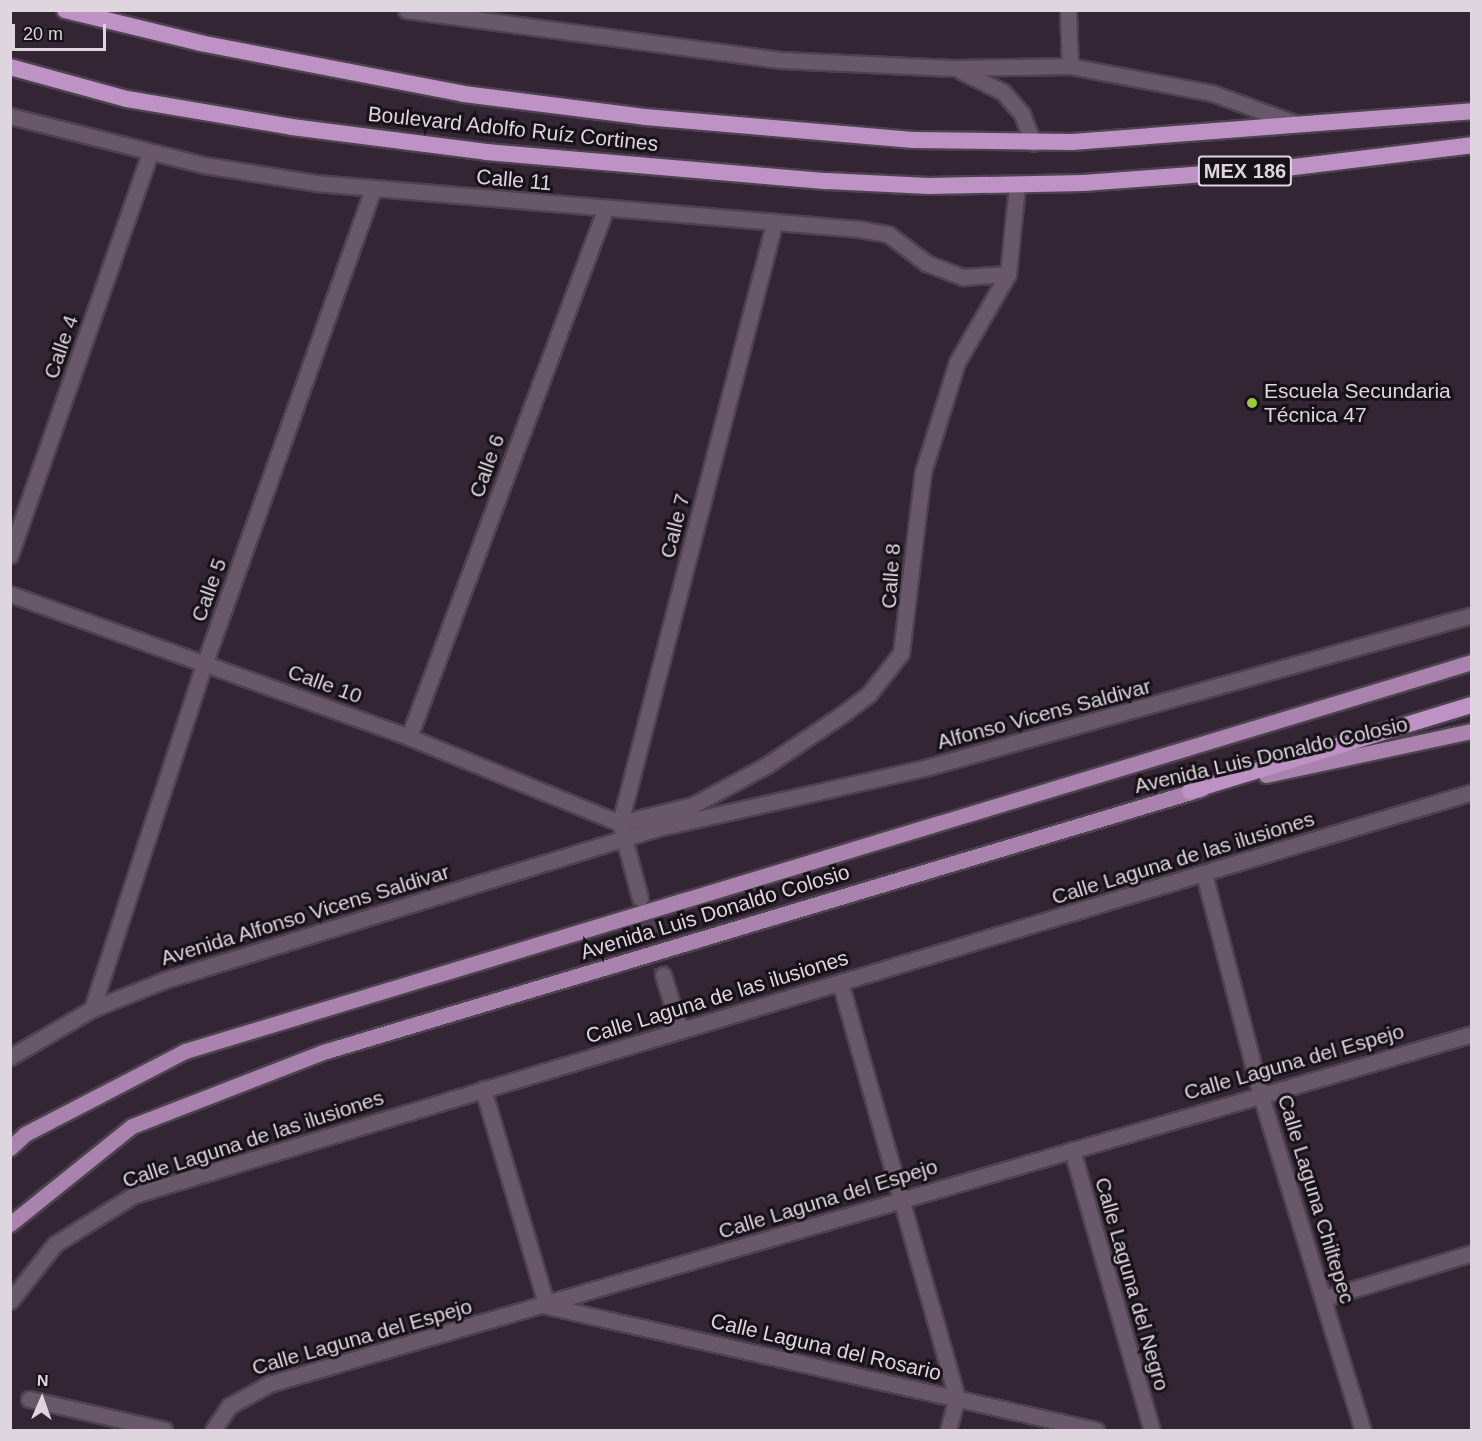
<!DOCTYPE html>
<meta charset="utf-8">
<style>
body{margin:0}
#map{position:relative;width:1482px;height:1441px;overflow:hidden;background:#332534;font-family:Helvetica,sans-serif}
div>[style]{position:absolute}
[style*='--x']{left:calc(var(--x)*1px);top:calc(var(--y)*1px);width:calc(var(--w)*1px);rotate:calc(var(--a)*1deg)}
.minor-tunnel>*{height:15px;margin-top:-7.5px;transform-origin:0;background:repeating-linear-gradient(90deg,#4d3f4e 0 15px,transparent 0 23px)}
.roads{filter:drop-shadow(2px 0 #4d424f) drop-shadow(-2px 0 #4d424f) drop-shadow(0 2px #4d424f) drop-shadow(0 -2px #4d424f)}
.minor>*{height:15px;margin:-7.5px;padding:0 7.5px;transform-origin:7.5px;border-radius:7.5px;background:#685869}
.secondary>*{height:15px;margin:-7.5px;padding:0 7.5px;transform-origin:7.5px;border-radius:7.5px;background:#685869}
.primary>*{height:15px;margin:-7.5px;padding:0 7.5px;transform-origin:7.5px;border-radius:7.5px;background:#a983ad}
.trunk>*{height:16px;margin:-8px;padding:0 8px;transform-origin:8px;border-radius:8px;background:#be92c4}
.dots>*{width:16px;height:16px;translate:-50% -50%;box-sizing:border-box;border:3px solid #171118;border-radius:50%}
span{translate:-50% -50%;white-space:nowrap;text-align:center;line-height:1.15;-webkit-text-stroke:6px #171118;paint-order:stroke}
.shield-label span{padding:2px 4px;background:#171118;border:2px solid;border-radius:4px;-webkit-text-stroke-width:0}
.shield-label{font-size:20px;color:#ded5df;font-weight:700}
.street-label{font-size:21px;color:#ded5df}
.poi-label{font-size:21px;color:#ded5df}
.left{translate:0 -50%;text-align:left}
.frame{position:absolute;inset:0;border:12px solid #ded5df;pointer-events:none}
.north{position:absolute;left:12px;top:1369px;width:60px;height:60px;-webkit-text-stroke:4px #171118;paint-order:stroke;rotate:2deg;font-size:16px;font-weight:700;line-height:24px;text-align:center;color:#ded5df}
.north::after{content:'';display:block;margin:auto;width:21px;height:27px;background:#ded5df;clip-path:polygon(50% 0,100% 100%,50% 72%,0 100%)}
.scale{position:absolute;left:12px;top:24px;width:94px;height:27px;box-sizing:border-box;border:3px solid #ded5df;border-top:0;padding-left:8px;font-size:18px;line-height:21px;white-space:nowrap;color:#ded5df;-webkit-text-stroke:4px #171118;paint-order:stroke}
</style>
<div id="map">
<div class="minor-tunnel">
<div style="--x:641;--y:900;--w:78;--a:73.7"></div>
</div>
<div class="roads">
<div class="minor">
<div style="--x:1068;--y:10;--w:56;--a:88"></div>
<div style="--x:10;--y:116;--w:200;--a:14.2"></div>
<div style="--x:204;--y:165;--w:113;--a:9.1"></div>
<div style="--x:316;--y:183;--w:545;--a:4.84"></div>
<div style="--x:859;--y:229;--w:29;--a:10"></div>
<div style="--x:888;--y:234;--w:48;--a:37.3"></div>
<div style="--x:926;--y:263;--w:40;--a:21"></div>
<div style="--x:963;--y:277;--w:45;--a:-3.8"></div>
<div style="--x:10;--y:555;--w:426;--a:-70.8"></div>
<div style="--x:10;--y:594;--w:424;--a:19.7"></div>
<div style="--x:409;--y:737;--w:228;--a:22.2"></div>
<div style="--x:620;--y:823;--w:75;--a:-13.9"></div>
<div style="--x:693;--y:805;--w:84;--a:-28.4"></div>
<div style="--x:767;--y:765;--w:93;--a:-34"></div>
<div style="--x:844;--y:713;--w:31;--a:-37"></div>
<div style="--x:869;--y:694;--w:52;--a:-52"></div>
<div style="--x:901;--y:653;--w:182;--a:-83.1"></div>
<div style="--x:923;--y:472;--w:115;--a:-72.8"></div>
<div style="--x:957;--y:362;--w:102;--a:-59.9"></div>
<div style="--x:1008;--y:274;--w:89;--a:-84.2"></div>
<div style="--x:409;--y:737;--w:562;--a:-69.6"></div>
<div style="--x:1204;--y:874;--w:225;--a:75.6"></div>
<div style="--x:1260;--y:1092;--w:353;--a:73.1"></div>
<div style="--x:640;--y:898;--w:78;--a:-104.9"></div>
<div style="--x:620;--y:823;--w:618;--a:-75.58"></div>
<div style="--x:663;--y:975;--w:58;--a:72.8"></div>
<div style="--x:840;--y:982;--w:431;--a:74.3"></div>
<div style="--x:957;--y:1397;--w:34;--a:105"></div>
<div style="--x:92;--y:1009;--w:365;--a:-72"></div>
<div style="--x:205;--y:662;--w:502;--a:-70.45"></div>
<div style="--x:483;--y:1089;--w:226;--a:73.6"></div>
<div style="--x:547;--y:1306;--w:563;--a:12.73"></div>
<div style="--x:1072;--y:1150;--w:291;--a:74.1"></div>
<div style="--x:1325;--y:1298;--w:154;--a:-17"></div>
<div style="--x:10;--y:1301;--w:73;--a:-51.7"></div>
<div style="--x:55;--y:1244;--w:93;--a:-31.8"></div>
<div style="--x:134;--y:1195;--w:1397;--a:-16.76"></div>
<div style="--x:29;--y:1399;--w:139;--a:12.8"></div>
<div style="--x:213;--y:1430;--w:29;--a:-56"></div>
<div style="--x:229;--y:1406;--w:46;--a:-28.8"></div>
<div style="--x:269;--y:1384;--w:1253;--a:-16.22"></div>
</div>
<div class="secondary">
<div style="--x:406;--y:10;--w:378;--a:7.6"></div>
<div style="--x:781;--y:60;--w:172;--a:2.7"></div>
<div style="--x:953;--y:68;--w:117;--a:-1"></div>
<div style="--x:1070;--y:66;--w:145;--a:10.8"></div>
<div style="--x:1212;--y:93;--w:90;--a:20"></div>
<div style="--x:961;--y:71;--w:47;--a:26.6"></div>
<div style="--x:1003;--y:92;--w:29;--a:49"></div>
<div style="--x:1022;--y:114;--w:31;--a:69"></div>
<div style="--x:10;--y:1057;--w:95;--a:-30.3"></div>
<div style="--x:92;--y:1009;--w:79;--a:-21.7"></div>
<div style="--x:165;--y:980;--w:516;--a:-17.14"></div>
<div style="--x:658;--y:828;--w:277;--a:-12.7"></div>
<div style="--x:928;--y:767;--w:565;--a:-15.61"></div>
</div>
<div class="primary">
<div style="--x:1266;--y:775;--w:211;--a:-12.1"></div>
<div style="--x:10;--y:1148;--w:21;--a:-43"></div>
<div style="--x:25;--y:1134;--w:180;--a:-27.4"></div>
<div style="--x:185;--y:1051;--w:1345;--a:-16.82"></div>
<div style="--x:10;--y:1224;--w:156;--a:-38.8"></div>
<div style="--x:132;--y:1126;--w:205;--a:-21.2"></div>
<div style="--x:323;--y:1052;--w:917;--a:-16.68"></div>
</div>
<div class="trunk">
<div style="--x:65;--y:10;--w:139;--a:13.7"></div>
<div style="--x:200;--y:43;--w:269;--a:10.9"></div>
<div style="--x:464;--y:94;--w:182;--a:7.2"></div>
<div style="--x:645;--y:117;--w:269;--a:4.9"></div>
<div style="--x:913;--y:140;--w:159;--a:0.7"></div>
<div style="--x:1072;--y:142;--w:401;--a:-4.4"></div>
<div style="--x:10;--y:67;--w:121;--a:15.3"></div>
<div style="--x:127;--y:99;--w:167;--a:9.6"></div>
<div style="--x:292;--y:127;--w:196;--a:7.3"></div>
<div style="--x:486;--y:152;--w:342;--a:4.9"></div>
<div style="--x:827;--y:181;--w:102;--a:2.8"></div>
<div style="--x:929;--y:186;--w:154;--a:-1.1"></div>
<div style="--x:1083;--y:183;--w:204;--a:-4.2"></div>
<div style="--x:1286;--y:168;--w:187;--a:-7"></div>
<div style="--x:1190;--y:791;--w:295;--a:-17"></div>
</div>
</div>
<div class="dots">
<div style="left:1252px;top:403px;background:#97cc38"></div>
</div>
<div class="shield-label">
<span style="left:1245px;top:171px">MEX 186</span>
</div>
<div class="street-label">
<span style="left:513px;top:129px;rotate:6deg">Boulevard Adolfo Ruíz Cortines</span>
<span style="left:514px;top:180px;rotate:5deg">Calle 11</span>
<span style="left:61px;top:347px;rotate:-71deg">Calle 4</span>
<span style="left:487px;top:466px;rotate:-70deg">Calle 6</span>
<span style="left:675px;top:526px;rotate:-76deg">Calle 7</span>
<span style="left:891px;top:576px;rotate:-86deg">Calle 8</span>
<span style="left:209px;top:590px;rotate:-70deg">Calle 5</span>
<span style="left:325px;top:684px;rotate:20deg">Calle 10</span>
<span style="left:1044px;top:714px;rotate:-15deg">Alfonso Vicens Saldivar</span>
<span style="left:1271px;top:755px;rotate:-13deg">Avenida Luis Donaldo Colosio</span>
<span style="left:1183px;top:858px;rotate:-17deg">Calle Laguna de las ilusiones</span>
<span style="left:715px;top:912px;rotate:-17deg">Avenida Luis Donaldo Colosio</span>
<span style="left:305px;top:915px;rotate:-17deg">Avenida Alfonso Vicens Saldivar</span>
<span style="left:717px;top:997px;rotate:-17deg">Calle Laguna de las ilusiones</span>
<span style="left:1294px;top:1062px;rotate:-16deg">Calle Laguna del Espejo</span>
<span style="left:253px;top:1139px;rotate:-18deg">Calle Laguna de las ilusiones</span>
<span style="left:828px;top:1199px;rotate:-17deg">Calle Laguna del Espejo</span>
<span style="left:1316px;top:1199px;rotate:73deg">Calle Laguna Chiltepec</span>
<span style="left:1132px;top:1284px;rotate:74deg">Calle Laguna del Negro</span>
<span style="left:362px;top:1337px;rotate:-16deg">Calle Laguna del Espejo</span>
<span style="left:826px;top:1347px;rotate:13deg">Calle Laguna del Rosario</span>
</div>
<div class="poi-label">
<span class="left" style="left:1264px;top:403px">Escuela Secundaria<br>Técnica 47</span>
</div>
<div class="frame"></div>
<div class="north">N</div>
<div class="scale">20 m</div>
</div>
